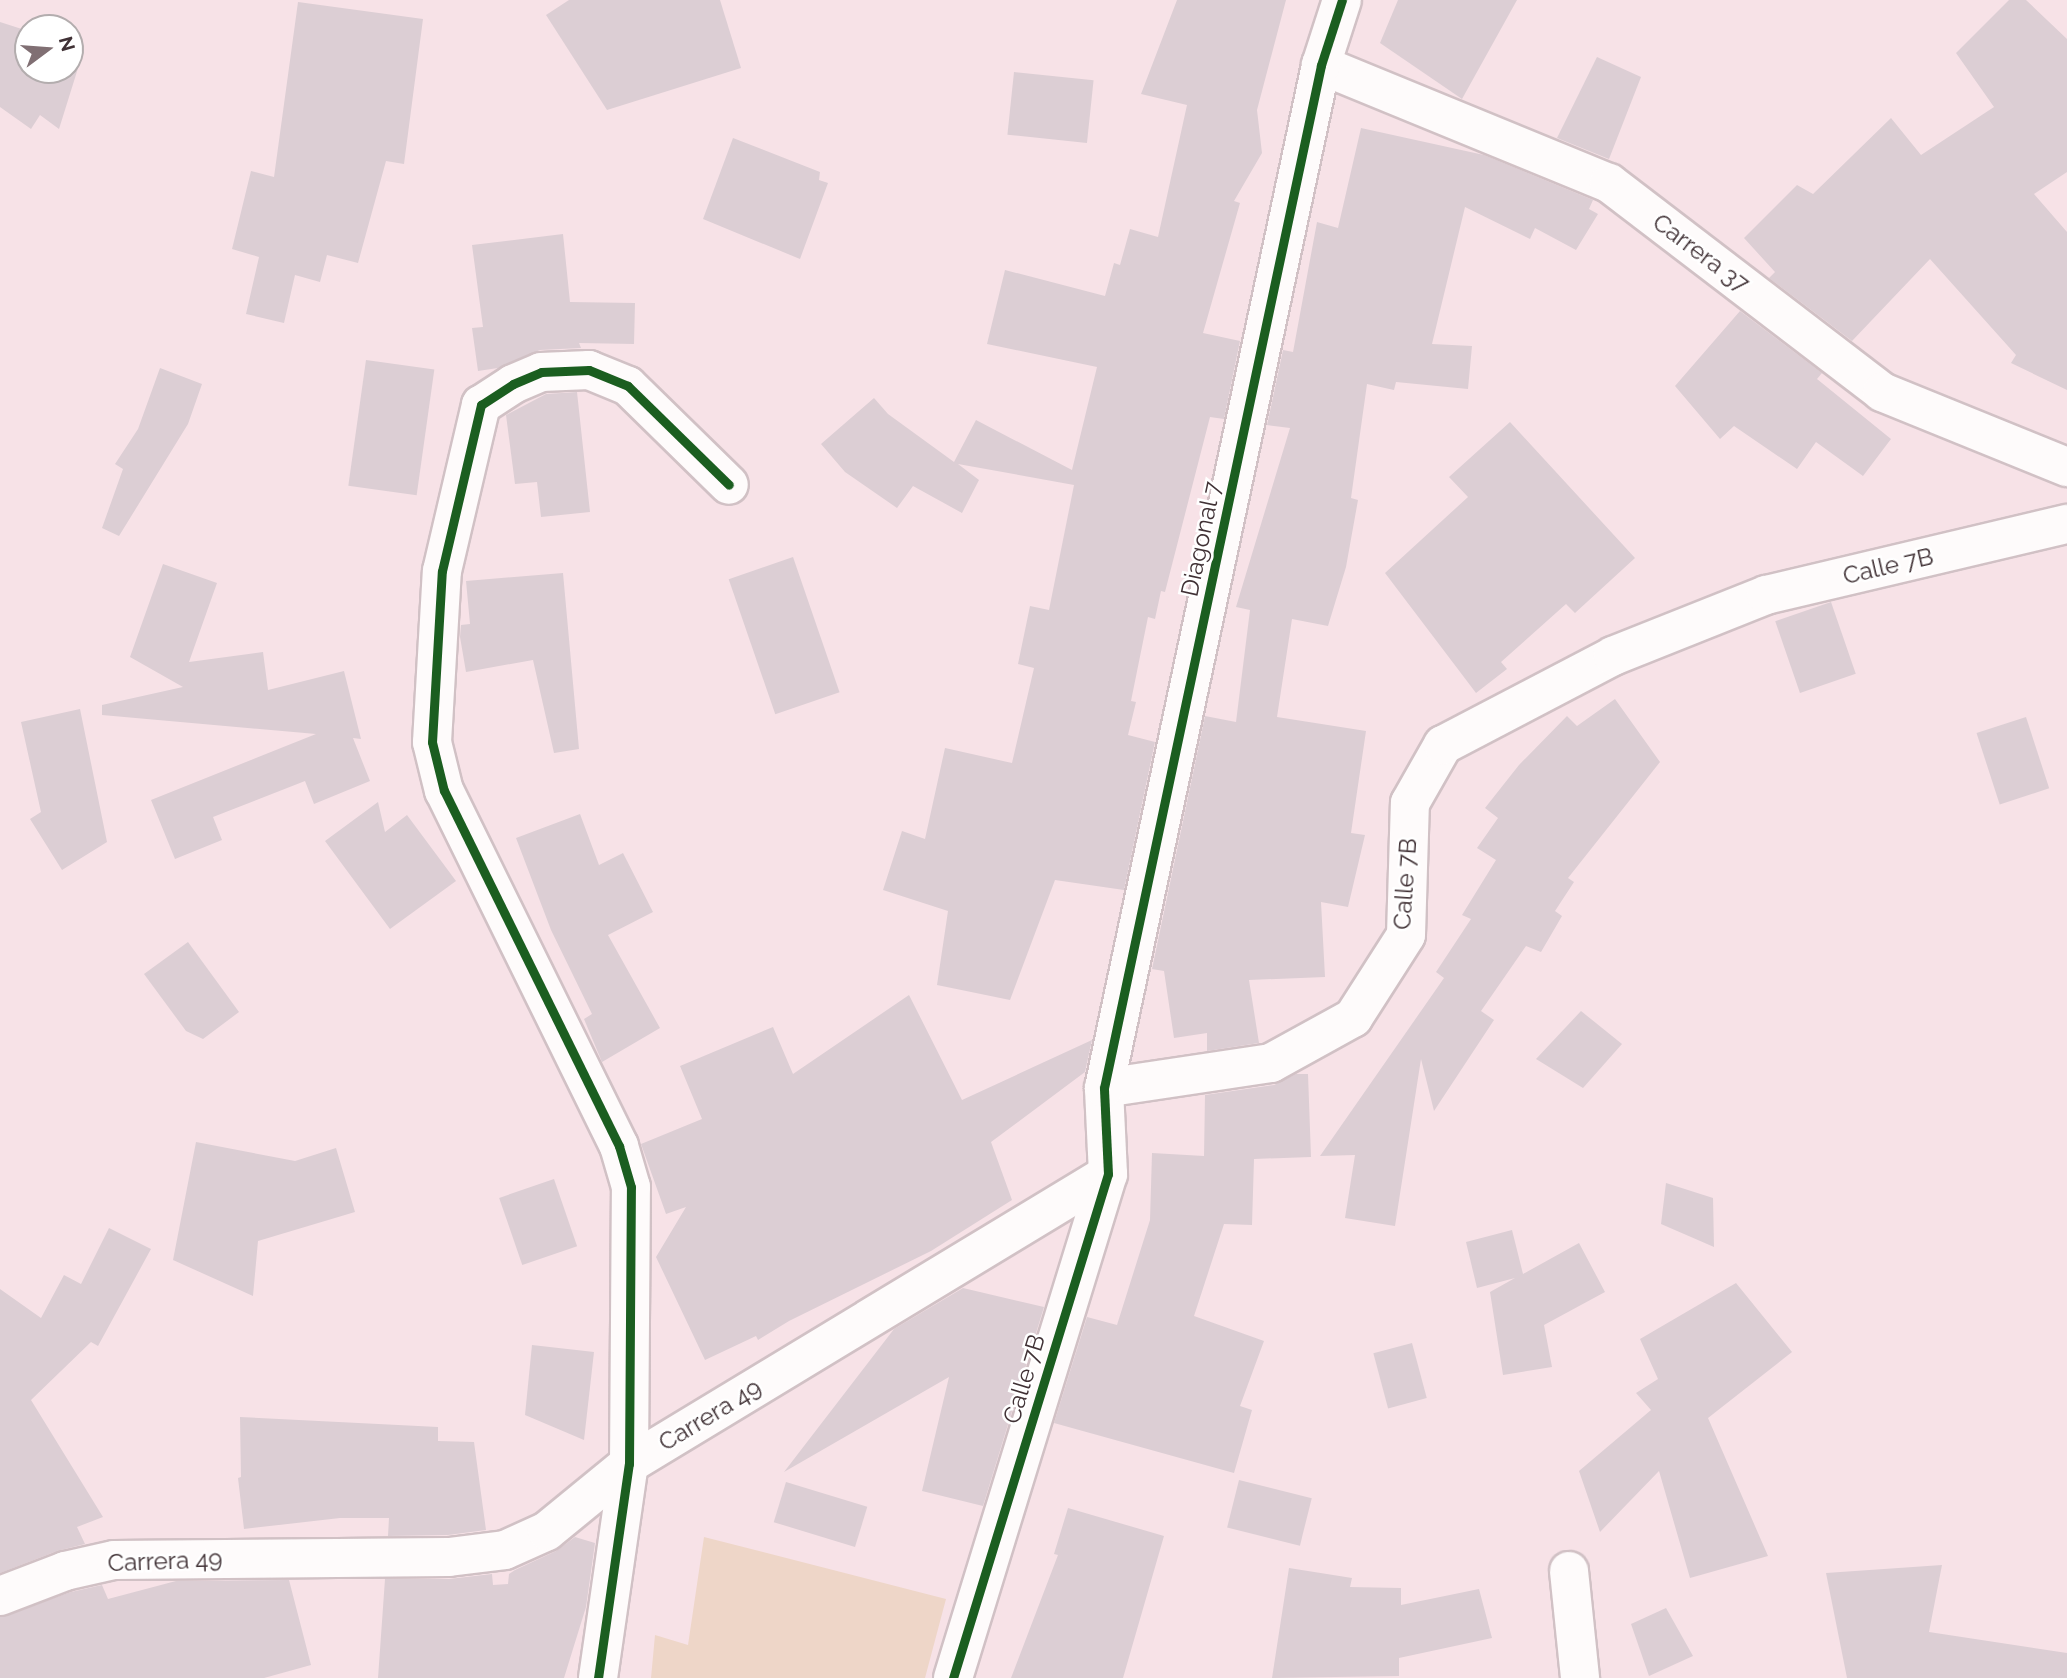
<!DOCTYPE html>
<style>
body{margin:0}
#map{position:relative;width:2067px;height:1678px;overflow:hidden;background:#f7e2e7;font-family:Raleway,sans-serif}
div>[style]{position:absolute}
[style*='--x']{left:calc(var(--x)*1px);top:calc(var(--y)*1px);width:calc(var(--w)*1px);rotate:calc(var(--a)*1deg)}
.green>*{inset:0;background:#eed6c8}
.building>*{inset:0;background:#dcced4;transform-origin:0 0}
.roads{filter:drop-shadow(2px 0 #d1c1c5) drop-shadow(-2px 0 #d1c1c5) drop-shadow(0 2px #d1c1c5) drop-shadow(0 -2px #d1c1c5)}
.street>*{height:38px;margin:-19px;padding:0 19px;transform-origin:19px;border-radius:19px;background:#fefbfb}
.cycleway>*{height:9px;margin:-4.5px;padding:0 4.5px;transform-origin:4.5px;border-radius:4.5px;background:#1b5e20}
span{translate:-50% -50%;white-space:nowrap;text-align:center;line-height:1.15;-webkit-text-stroke:5px #fff;paint-order:stroke}
.street-label{font-size:24px;color:#403135}
.north{position:absolute;left:14px;top:14px;width:70px;height:70px;box-sizing:border-box;background:#fff;border:2px solid #b3adae;border-radius:50%;rotate:74deg;font-size:19px;font-weight:700;line-height:28px;text-align:center;color:#403135}
.north::after{content:'';display:block;margin:auto;width:24px;height:32px;background:#806f73;clip-path:polygon(50% 0,100% 100%,50% 72%,0 100%)}
</style>
<div id="map">
<div class="green">
<div style="clip-path:polygon(704px 1537px,946px 1599px,925px 1678px,651px 1678px,655px 1635px,688px 1645px)"></div>
</div>
<div class="building">
<div style="clip-path:polygon(569px 0,720px 0,741px 68px,607px 110px,546px 15px)"></div>
<div style="clip-path:polygon(1177px 0,1286px 0,1257px 110px,1262px 153px,1234px 201px,1240px 203px,1203px 333px,1240px 341px,1224px 419px,1210px 417px,1165px 592px,1161px 591px,1155px 619px,1148px 617px,1131px 701px,1136px 702px,1128px 735px,1155px 742px,1124px 890px,1055px 880px,1010px 1000px,937px 985px,948px 911px,883px 890px,902px 831px,925px 839px,945px 748px,1012px 763px,1034px 668px,1018px 664px,1030px 606px,1049px 610px,1074px 485px,958px 464px,979px 480px,962px 513px,913px 486px,897px 508px,845px 472px,821px 444px,874px 398px,888px 414px,954px 462px,976px 420px,1072px 470px,1097px 367px,987px 344px,1005px 270px,1105px 296px,1114px 263px,1120px 265px,1130px 229px,1158px 237px,1187px 105px,1141px 94px)"></div>
<div style="clip-path:polygon(1398px 0,1517px 0,1462px 99px,1380px 43px)"></div>
<div style="clip-path:polygon(2009px 0,2026px 0,2067px 39px,2067px 172px,2034px 194px,2067px 232px,2067px 390px,2011px 363px,2016px 355px,1930px 259px,1852px 341px,1769px 278px,1775px 272px,1744px 238px,1797px 185px,1813px 194px,1891px 118px,1921px 155px,1994px 107px,1956px 53px)"></div>
<div style="clip-path:polygon(298px 2px,423px 19px,404px 164px,386px 161px,358px 263px,327px 255px,320px 282px,295px 275px,284px 323px,246px 314px,259px 257px,232px 249px,251px 171px,274px 177px)"></div>
<div style="clip-path:polygon(0 22px,28px 31px,28px 70px,70px 70px,70px 44px,84px 49px,59px 129px,40px 115px,31px 129px,0 107px)"></div>
<div style="clip-path:polygon(1597px 57px,1641px 77px,1609px 159px,1557px 138px)"></div>
<div style="left:1014px;top:72px;width:80px;height:63px;rotate:6deg"></div>
<div style="clip-path:polygon(1361px 128px,1484px 155px,1593px 200px,1589px 209px,1598px 214px,1576px 250px,1535px 228px,1530px 239px,1465px 207px,1432px 344px,1472px 346px,1468px 389px,1396px 382px,1394px 390px,1367px 384px,1351px 498px,1358px 500px,1346px 567px,1328px 626px,1292px 619px,1277px 717px,1366px 731px,1351px 833px,1365px 835px,1348px 907px,1321px 902px,1325px 977px,1249px 980px,1259px 1043px,1207px 1051px,1207px 1033px,1174px 1038px,1164px 971px,1152px 969px,1205px 716px,1236px 722px,1250px 610px,1236px 607px,1290px 428px,1267px 425px,1283px 350px,1293px 352px,1317px 222px,1338px 228px)"></div>
<div style="clip-path:polygon(733px 138px,820px 172px,819px 180px,828px 183px,800px 259px,703px 219px)"></div>
<div style="clip-path:polygon(563px 234px,570px 302px,635px 303px,634px 344px,579px 343px,581px 348px,540px 350px,498px 368px,478px 371px,472px 328px,483px 327px,472px 245px)"></div>
<div style="clip-path:polygon(1740px 311px,1822px 373px,1817px 379px,1891px 439px,1863px 476px,1816px 442px,1797px 469px,1734px 426px,1720px 439px,1675px 386px)"></div>
<div style="left:366px;top:360px;width:69px;height:127px;rotate:8deg"></div>
<div style="clip-path:polygon(160px 368px,202px 384px,188px 424px,119px 536px,102px 528px,123px 469px,115px 464px,138px 429px)"></div>
<div style="clip-path:polygon(577px 392px,590px 512px,541px 517px,537px 482px,515px 484px,506px 415px,546px 394px)"></div>
<div style="clip-path:polygon(1510px 422px,1635px 558px,1575px 613px,1566px 604px,1501px 662px,1507px 669px,1476px 693px,1385px 573px,1468px 497px,1449px 477px)"></div>
<div style="left:793px;top:557px;width:143px;height:68px;rotate:71deg"></div>
<div style="clip-path:polygon(163px 564px,217px 583px,189px 662px,263px 652px,268px 690px,344px 671px,361px 739px,353px 738px,370px 781px,314px 804px,305px 781px,213px 817px,222px 840px,175px 859px,151px 800px,316px 734px,102px 715px,102px 705px,183px 687px,130px 657px)"></div>
<div style="clip-path:polygon(563px 573px,579px 749px,554px 753px,533px 660px,466px 672px,460px 637px,461px 625px,470px 624px,466px 581px)"></div>
<div style="left:1831px;top:602px;width:76px;height:59px;rotate:71deg"></div>
<div style="clip-path:polygon(1615px 699px,1660px 762px,1568px 878px,1574px 882px,1555px 911px,1562px 916px,1541px 952px,1526px 946px,1481px 1011px,1494px 1020px,1434px 1111px,1421px 1059px,1395px 1226px,1345px 1218px,1355px 1155px,1320px 1156px,1444px 978px,1436px 972px,1471px 919px,1462px 915px,1496px 860px,1477px 848px,1498px 818px,1485px 808px,1519px 765px,1567px 716px,1577px 726px)"></div>
<div style="clip-path:polygon(80px 709px,107px 842px,62px 870px,30px 819px,41px 812px,21px 722px)"></div>
<div style="left:2026px;top:717px;width:75px;height:52px;rotate:72deg"></div>
<div style="clip-path:polygon(378px 802px,385px 832px,407px 815px,456px 881px,390px 929px,325px 841px)"></div>
<div style="clip-path:polygon(580px 814px,599px 865px,623px 853px,653px 912px,608px 935px,660px 1028px,602px 1062px,584px 1019px,592px 1014px,551px 930px,516px 838px)"></div>
<div style="clip-path:polygon(188px 942px,239px 1012px,203px 1039px,186px 1031px,144px 974px)"></div>
<div style="clip-path:polygon(909px 995px,962px 1100px,1092px 1040px,1085px 1072px,991px 1142px,1012px 1200px,931px 1251px,789px 1321px,758px 1340px,756px 1336px,705px 1360px,656px 1257px,686px 1207px,666px 1214px,641px 1144px,702px 1119px,680px 1066px,773px 1027px,793px 1074px)"></div>
<div style="clip-path:polygon(1581px 1011px,1622px 1044px,1583px 1088px,1536px 1059px)"></div>
<div style="clip-path:polygon(1296px 1074px,1308px 1074px,1311px 1157px,1254px 1159px,1252px 1225px,1224px 1224px,1194px 1316px,1264px 1341px,1240px 1406px,1252px 1410px,1234px 1473px,1054px 1423px,1087px 1317px,1117px 1325px,1150px 1220px,1152px 1153px,1204px 1156px,1205px 1095px,1274px 1085px)"></div>
<div style="clip-path:polygon(196px 1142px,295px 1161px,336px 1148px,355px 1212px,258px 1241px,253px 1296px,173px 1260px)"></div>
<div style="left:554px;top:1179px;width:71px;height:58px;rotate:71deg"></div>
<div style="clip-path:polygon(1666px 1183px,1713px 1198px,1714px 1247px,1661px 1224px)"></div>
<div style="clip-path:polygon(109px 1228px,151px 1249px,98px 1346px,91px 1342px,31px 1400px,103px 1517px,77px 1527px,85px 1544px,57px 1551px,0 1573px,0 1289px,41px 1318px,64px 1275px,81px 1284px)"></div>
<div style="clip-path:polygon(1512px 1230px,1523px 1274px,1579px 1243px,1605px 1292px,1544px 1325px,1552px 1367px,1503px 1375px,1490px 1292px,1515px 1278px,1477px 1288px,1466px 1242px)"></div>
<div style="clip-path:polygon(1736px 1283px,1792px 1352px,1708px 1418px,1768px 1556px,1690px 1578px,1659px 1471px,1600px 1532px,1579px 1471px,1651px 1410px,1636px 1393px,1658px 1379px,1640px 1339px)"></div>
<div style="clip-path:polygon(963px 1288px,1044px 1307px,983px 1506px,922px 1491px,949px 1377px,784px 1472px,894px 1329px)"></div>
<div style="left:1412px;top:1343px;width:57px;height:40px;rotate:75deg"></div>
<div style="clip-path:polygon(532px 1345px,594px 1352px,584px 1440px,525px 1415px)"></div>
<div style="clip-path:polygon(240px 1417px,438px 1427px,438px 1441px,474px 1442px,486px 1530px,448px 1535px,388px 1536px,389px 1518px,340px 1518px,244px 1529px,238px 1478px,241px 1477px)"></div>
<div style="left:1239px;top:1480px;width:75px;height:49px;rotate:14deg"></div>
<div style="left:786px;top:1482px;width:85px;height:42px;rotate:17deg"></div>
<div style="clip-path:polygon(1068px 1508px,1164px 1536px,1123px 1678px,1011px 1678px,1058px 1555px,1054px 1554px)"></div>
<div style="clip-path:polygon(575px 1537px,595px 1543px,586px 1607px,564px 1678px,378px 1678px,385px 1579px,449px 1579px,492px 1574px,493px 1585px,508px 1584px,509px 1574px,515px 1570px,556px 1551px)"></div>
<div style="clip-path:polygon(1942px 1565px,1929px 1632px,2067px 1653px,2067px 1678px,1847px 1678px,1826px 1573px)"></div>
<div style="clip-path:polygon(1289px 1568px,1352px 1578px,1350px 1587px,1401px 1588px,1401px 1605px,1479px 1589px,1492px 1638px,1399px 1658px,1399px 1676px,1272px 1678px)"></div>
<div style="clip-path:polygon(289px 1580px,311px 1665px,264px 1678px,0 1678px,0 1617px,71px 1592px,102px 1585px,108px 1599px,176px 1581px)"></div>
<div style="clip-path:polygon(1666px 1608px,1693px 1656px,1649px 1676px,1631px 1624px)"></div>
</div>
<div class="roads">
<div class="street">
<div style="--x:1321;--y:65;--w:311;--a:22.3"></div>
<div style="--x:1609;--y:183;--w:344;--a:37.4"></div>
<div style="--x:1882;--y:392;--w:200;--a:22.1"></div>
<div style="--x:1104;--y:1088;--w:169;--a:-8.5"></div>
<div style="--x:1271;--y:1063;--w:94;--a:-28.8"></div>
<div style="--x:1353;--y:1018;--w:98;--a:-57.4"></div>
<div style="--x:1406;--y:935;--w:132;--a:-88.3"></div>
<div style="--x:1410;--y:803;--w:67;--a:-60.4"></div>
<div style="--x:1443;--y:745;--w:192;--a:-27.6"></div>
<div style="--x:1613;--y:656;--w:165;--a:-21.7"></div>
<div style="--x:1766;--y:595;--w:309;--a:-13.3"></div>
<div style="--x:1569;--y:1571;--w:108;--a:84.1"></div>
<div style="--x:0;--y:1596;--w:70;--a:-21"></div>
<div style="--x:65;--y:1571;--w:50;--a:-12.7"></div>
<div style="--x:114;--y:1560;--w:335;--a:-0.5"></div>
<div style="--x:449;--y:1557;--w:56;--a:-7.1"></div>
<div style="--x:505;--y:1550;--w:46;--a:-24.3"></div>
<div style="--x:547;--y:1531;--w:106;--a:-39.3"></div>
<div style="--x:629;--y:1464;--w:560;--a:-31.19"></div>
<div style="--x:598;--y:1678;--w:216;--a:-81.8"></div>
<div style="--x:629;--y:1464;--w:277;--a:-89.6"></div>
<div style="--x:631;--y:1187;--w:43;--a:-106.3"></div>
<div style="--x:619;--y:1146;--w:396;--a:-116.2"></div>
<div style="--x:444;--y:791;--w:50;--a:-103.8"></div>
<div style="--x:432;--y:742;--w:171;--a:-86.7"></div>
<div style="--x:442;--y:571;--w:171;--a:-76.8"></div>
<div style="--x:481;--y:405;--w:38;--a:-33"></div>
<div style="--x:513;--y:384;--w:30;--a:-23"></div>
<div style="--x:541;--y:372;--w:48;--a:-2.4"></div>
<div style="--x:589;--y:370;--w:42;--a:22.3"></div>
<div style="--x:628;--y:386;--w:141;--a:44.4"></div>
<div style="--x:953;--y:1678;--w:527;--a:-72.91"></div>
<div style="--x:1108;--y:1174;--w:86;--a:-92.7"></div>
<div style="--x:1104;--y:1088;--w:1046;--a:-78.02"></div>
<div style="--x:1321;--y:65;--w:68;--a:-72.1"></div>
</div>
</div>
<div class="cycleway">
<div style="--x:598;--y:1678;--w:216;--a:-81.8"></div>
<div style="--x:629;--y:1464;--w:277;--a:-89.6"></div>
<div style="--x:631;--y:1187;--w:43;--a:-106.3"></div>
<div style="--x:619;--y:1146;--w:396;--a:-116.2"></div>
<div style="--x:444;--y:791;--w:50;--a:-103.8"></div>
<div style="--x:432;--y:742;--w:171;--a:-86.7"></div>
<div style="--x:442;--y:571;--w:171;--a:-76.8"></div>
<div style="--x:481;--y:405;--w:38;--a:-33"></div>
<div style="--x:513;--y:384;--w:30;--a:-23"></div>
<div style="--x:541;--y:372;--w:48;--a:-2.4"></div>
<div style="--x:589;--y:370;--w:42;--a:22.3"></div>
<div style="--x:628;--y:386;--w:141;--a:44.4"></div>
<div style="--x:953;--y:1678;--w:527;--a:-72.91"></div>
<div style="--x:1108;--y:1174;--w:86;--a:-92.7"></div>
<div style="--x:1104;--y:1088;--w:1046;--a:-78.02"></div>
<div style="--x:1321;--y:65;--w:68;--a:-72.1"></div>
</div>
<div class="street-label">
<span style="left:1701px;top:253px;rotate:37deg">Carrera 37</span>
<span style="left:1201px;top:539px;rotate:-78deg">Diagonal 7</span>
<span style="left:1888px;top:566px;rotate:-13deg">Calle 7B</span>
<span style="left:1405px;top:884px;rotate:-86deg">Calle 7B</span>
<span style="left:1024px;top:1379px;rotate:-73deg">Calle 7B</span>
<span style="left:710px;top:1415px;rotate:-31deg">Carrera 49</span>
<span style="left:165px;top:1561px;rotate:-2deg">Carrera 49</span>
</div>
<div class="north">N</div>
</div>
